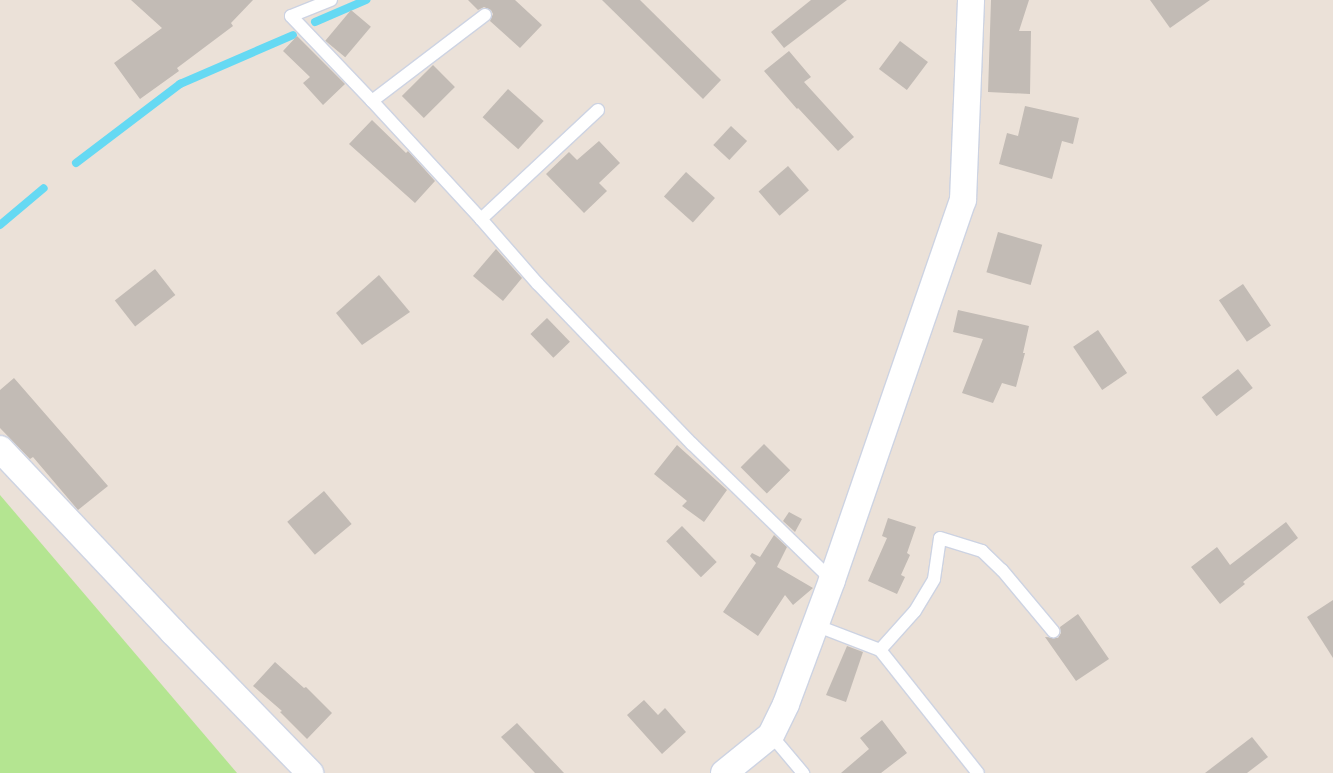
<!DOCTYPE html>
<style>
body{margin:0}
#map{position:relative;width:1333px;height:773px;overflow:hidden;background:#ebe1d8;font-family:"Archivo Narrow",sans-serif}
div>[style]{position:absolute}
[style*='--x']{left:calc(var(--x)*1px);top:calc(var(--y)*1px);width:calc(var(--w)*1px);rotate:calc(var(--a)*1deg)}
.green>*{inset:0;background:#b4e591}
.stream>*{height:8px;margin:-4px;padding:0 4px;transform-origin:4px;border-radius:4px;background:#65d9f3}
.building>*{inset:0;background:#c2bbb5;transform-origin:0 0}
.roads{filter:drop-shadow(1px 0 #cdd3e2) drop-shadow(-1px 0 #cdd3e2) drop-shadow(0 1px #cdd3e2) drop-shadow(0 -1px #cdd3e2)}
.service>*{height:12px;margin:-6px;padding:0 6px;transform-origin:6px;border-radius:6px;background:#fff}
.minor>*{height:26px;margin:-13px;padding:0 13px;transform-origin:13px;border-radius:13px;background:#fff}
span{translate:-50% -50%;white-space:nowrap;text-align:center;line-height:1.15;-webkit-text-stroke:4.5px #fff;paint-order:stroke}
</style>
<div id="map">
<div class="green">
<div style="clip-path:polygon(0 495px,237px 773px,0 773px)"></div>
</div>
<div class="stream">
<div style="--x:315;--y:22;--w:56;--a:-23.3"></div>
<div style="--x:76;--y:163;--w:131;--a:-37.2"></div>
<div style="--x:180;--y:84;--w:123;--a:-23.4"></div>
<div style="--x:0;--y:225;--w:57;--a:-40.1"></div>
</div>
<div class="building">
<div style="clip-path:polygon(131px 0,253px 0,231px 23px,233px 26px,177px 68px,179px 71px,140px 99px,114px 63px,162px 28px)"></div>
<div style="clip-path:polygon(468px 0,515px 0,542px 25px,520px 48px,490px 21px,493px 14px,491px 10px,484px 7px,478px 10px)"></div>
<div style="clip-path:polygon(602px 0,640px 0,721px 80px,703px 99px)"></div>
<div style="clip-path:polygon(811px 0,847px 0,784px 48px,771px 32px)"></div>
<div style="clip-path:polygon(991px 0,1029px 0,1019px 31px,1031px 31px,1030px 94px,988px 92px)"></div>
<div style="clip-path:polygon(1150px 0,1210px 0,1170px 28px)"></div>
<div style="left:351px;top:10px;width:26px;height:40px;rotate:40deg"></div>
<div style="clip-path:polygon(297px 36px,345px 84px,323px 105px,303px 83px,310px 77px,283px 51px)"></div>
<div style="left:900px;top:41px;width:35px;height:35px;rotate:37deg"></div>
<div style="clip-path:polygon(789px 51px,811px 77px,804px 82px,854px 137px,838px 151px,798px 108px,797px 109px,764px 71px)"></div>
<div style="left:433px;top:65px;width:31px;height:44px;rotate:45deg"></div>
<div style="left:508px;top:89px;width:48px;height:38px;rotate:42deg"></div>
<div style="clip-path:polygon(1025px 106px,1079px 118px,1073px 144px,1062px 141px,1052px 179px,999px 164px,1007px 133px,1018px 136px)"></div>
<div style="clip-path:polygon(372px 120px,406px 153px,408px 151px,435px 181px,415px 203px,349px 144px)"></div>
<div style="left:731px;top:126px;width:22px;height:26px;rotate:43deg"></div>
<div style="clip-path:polygon(599px 141px,620px 163px,599px 183px,607px 191px,584px 213px,546px 174px,569px 152px,577px 160px)"></div>
<div style="left:788px;top:166px;width:32px;height:39px;rotate:49deg"></div>
<div style="left:686px;top:172px;width:39px;height:33px;rotate:42deg"></div>
<div style="left:998px;top:232px;width:46px;height:42px;rotate:16deg"></div>
<div style="clip-path:polygon(496px 249px,522px 278px,503px 301px,473px 276px)"></div>
<div style="left:155px;top:269px;width:33px;height:51px;rotate:52deg"></div>
<div style="clip-path:polygon(379px 275px,410px 312px,362px 345px,336px 313px)"></div>
<div style="left:1243px;top:284px;width:50px;height:29px;rotate:56deg"></div>
<div style="clip-path:polygon(958px 310px,1029px 326px,1023px 353px,1025px 353px,1016px 387px,1002px 383px,993px 403px,962px 393px,983px 339px,953px 332px)"></div>
<div style="left:547px;top:318px;width:33px;height:23px;rotate:46deg"></div>
<div style="left:1098px;top:330px;width:52px;height:30px;rotate:56deg"></div>
<div style="left:1238px;top:369px;width:24px;height:46px;rotate:52deg"></div>
<div style="clip-path:polygon(14px 378px,108px 486px,78px 510px,33px 457px,30px 459px,0 428px,0 390px)"></div>
<div style="left:764px;top:444px;width:37px;height:33px;rotate:45deg"></div>
<div style="clip-path:polygon(677px 445px,727px 490px,704px 522px,682px 506px,687px 501px,654px 474px)"></div>
<div style="left:324px;top:491px;width:43px;height:48px;rotate:50deg"></div>
<div style="clip-path:polygon(789px 512px,802px 519px,795px 532px,783px 521px)"></div>
<div style="clip-path:polygon(888px 518px,916px 527px,907px 553px,910px 555px,901px 575px,905px 577px,897px 594px,868px 581px,887px 538px,882px 536px)"></div>
<div style="clip-path:polygon(1286px 522px,1298px 538px,1243px 582px,1245px 584px,1220px 604px,1191px 567px,1217px 547px,1230px 565px)"></div>
<div style="left:682px;top:526px;width:50px;height:22px;rotate:46deg"></div>
<div style="clip-path:polygon(774px 535px,787px 547px,777px 567px,813px 588px,793px 605px,785px 595px,758px 636px,723px 612px,756px 563px,750px 556px,752px 553px,760px 557px)"></div>
<div style="clip-path:polygon(1333px 600px,1333px 658px,1307px 617px)"></div>
<div style="clip-path:polygon(1078px 614px,1109px 659px,1076px 681px,1045px 637px,1058px 638px,1061px 633px,1060px 627px)"></div>
<div style="clip-path:polygon(847px 646px,863px 652px,846px 702px,826px 695px)"></div>
<div style="clip-path:polygon(275px 662px,304px 688px,306px 687px,332px 713px,307px 739px,280px 712px,282px 711px,253px 686px)"></div>
<div style="clip-path:polygon(644px 700px,658px 715px,665px 708px,686px 732px,662px 754px,627px 715px)"></div>
<div style="clip-path:polygon(882px 720px,907px 753px,881px 773px,841px 773px,869px 749px,860px 738px)"></div>
<div style="clip-path:polygon(517px 723px,564px 773px,535px 773px,501px 737px)"></div>
<div style="clip-path:polygon(1252px 737px,1268px 757px,1247px 773px,1205px 773px)"></div>
</div>
<div class="roads">
<div class="service">
<div style="--x:331;--y:0;--w:43;--a:158.2"></div>
<div style="--x:291;--y:16;--w:117;--a:46.4"></div>
<div style="--x:598;--y:110;--w:160;--a:137"></div>
<div style="--x:481;--y:219;--w:86;--a:48.8"></div>
<div style="--x:538;--y:284;--w:222;--a:46.1"></div>
<div style="--x:692;--y:444;--w:195;--a:44.2"></div>
<div style="--x:481;--y:219;--w:161;--a:-132.7"></div>
<div style="--x:372;--y:101;--w:142;--a:-37.3"></div>
<div style="--x:815;--y:625;--w:70;--a:21"></div>
<div style="--x:880;--y:650;--w:52;--a:-48.1"></div>
<div style="--x:915;--y:611;--w:37;--a:-59"></div>
<div style="--x:934;--y:579;--w:41;--a:-81.7"></div>
<div style="--x:940;--y:538;--w:44;--a:17.2"></div>
<div style="--x:982;--y:551;--w:28;--a:44"></div>
<div style="--x:1002;--y:570;--w:80;--a:50.1"></div>
<div style="--x:880;--y:650;--w:157;--a:51.5"></div>
<div style="--x:771;--y:735;--w:50;--a:49.9"></div>
</div>
<div class="minor">
<div style="--x:0;--y:449;--w:252;--a:46.6"></div>
<div style="--x:173;--y:632;--w:197;--a:45.8"></div>
<div style="--x:724;--y:773;--w:60;--a:-39"></div>
<div style="--x:771;--y:735;--w:34;--a:-64"></div>
<div style="--x:786;--y:704;--w:132;--a:-69.6"></div>
<div style="--x:832;--y:580;--w:402;--a:-71"></div>
<div style="--x:963;--y:200;--w:200;--a:-87.7"></div>
</div>
</div>
</div>
